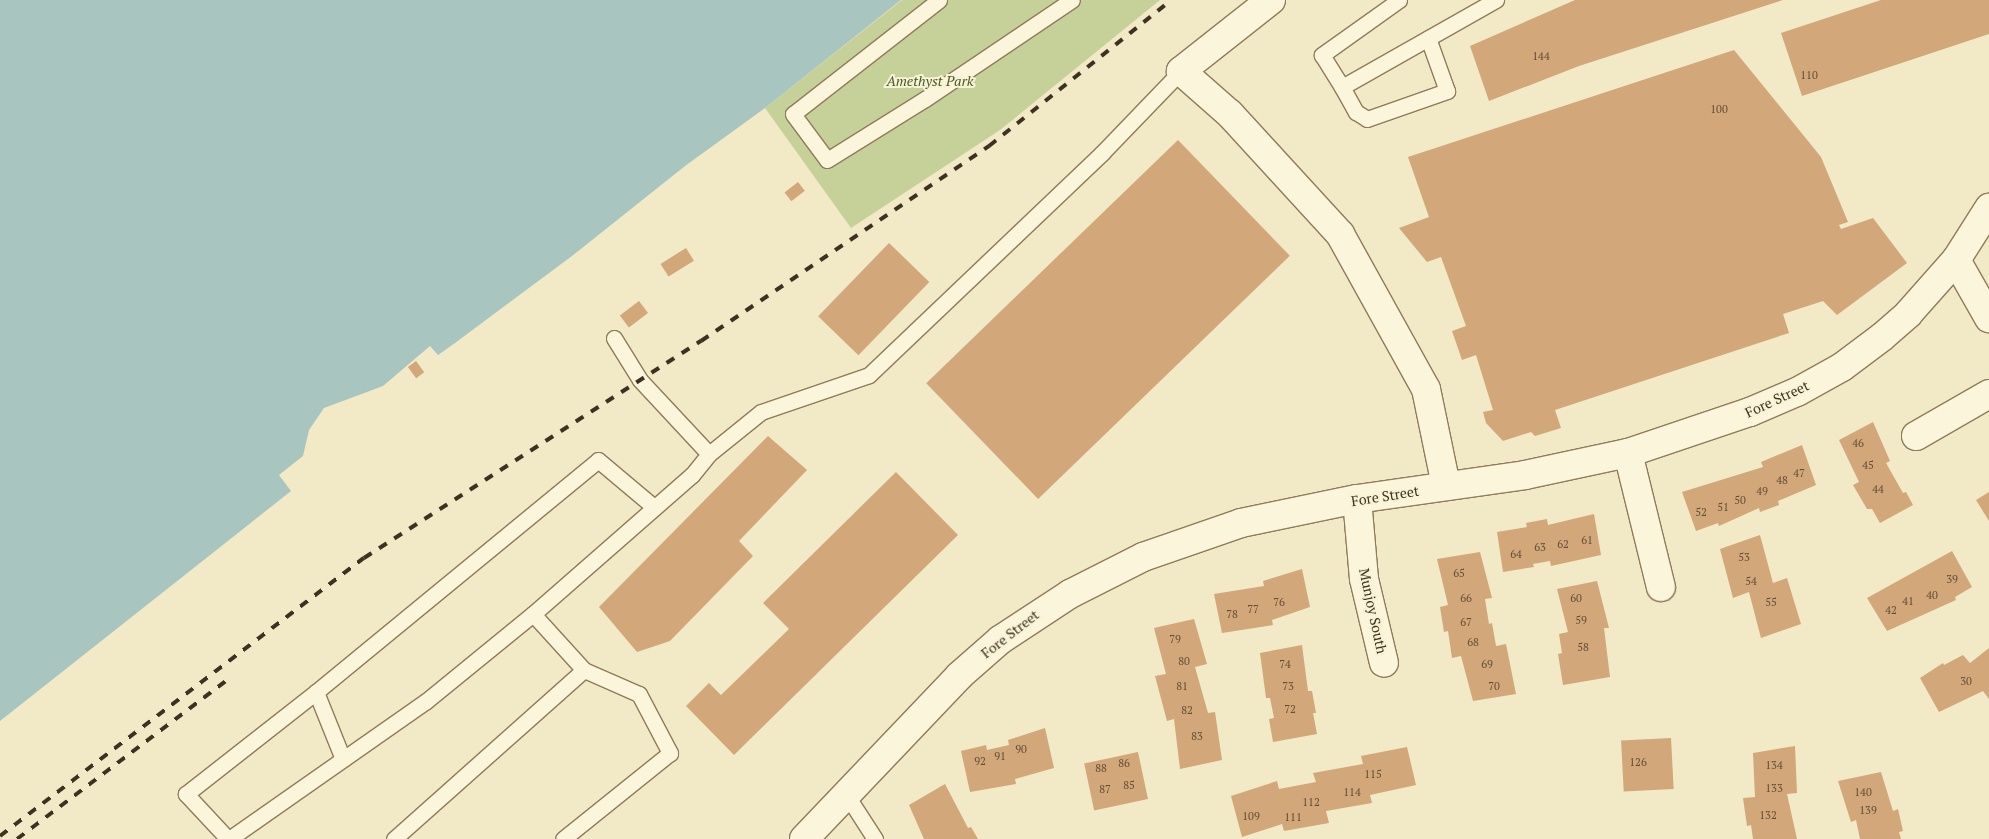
<!DOCTYPE html>
<style>
body{margin:0}
#map{position:relative;width:1989px;height:839px;overflow:hidden;background:#f2e9c6;font-family:"PT Serif",serif}
div>[style]{position:absolute}
[style*='--x']{left:calc(var(--x)*1px);top:calc(var(--y)*1px);width:calc(var(--w)*1px);rotate:calc(var(--a)*1deg)}
.green>*{inset:0;background:#c5d199}
.water>*{inset:0;background:#a8c5bf}
.building>*{inset:0;background:#d2a77a;transform-origin:0 0}
.roads{filter:drop-shadow(1px 0 #8f7b5a) drop-shadow(-1px 0 #8f7b5a) drop-shadow(0 1px #8f7b5a) drop-shadow(0 -1px #8f7b5a)}
.lane>*{height:15px;margin:-7.5px;padding:0 7.5px;transform-origin:7.5px;border-radius:7.5px;background:#fbf5db}
.street>*{height:28px;margin:-14px;padding:0 14px;transform-origin:14px;border-radius:14px;background:#fbf5db}
.secondary>*{height:28px;margin:-14px;padding:0 14px;transform-origin:14px;border-radius:14px;background:#fbf5db}
.rail>*{height:4px;margin-top:-2px;transform-origin:0;background:repeating-linear-gradient(90deg,#3e311f 0 9px,transparent 0 18px)}
span{translate:-50% -50%;white-space:nowrap;text-align:center;line-height:1.15;-webkit-text-stroke:4px #f8f2d7;paint-order:stroke}
.number-label{font-size:11px;color:#634e36}
.number-label span{-webkit-text-stroke-width:0}
.park-label{font-size:14px;color:#485c24;font-style:italic}
.street-label{font-size:14px;color:#3e311f}
</style>
<div id="map">
<div class="green">
<div style="clip-path:polygon(902px 0,1160px 0,1000px 130px,851px 228px,765px 108px)"></div>
</div>
<div class="water">
<div style="clip-path:polygon(0 0,901px 0,765px 108px,685px 166px,572px 256px,455px 343px,438px 355px,430px 346px,383px 386px,324px 408px,309px 430px,303px 456px,279px 475px,291px 491px,0 721px)"></div>
</div>
<div class="building">
<div style="clip-path:polygon(1575px 0,1783px 0,1579px 66px,1489px 101px,1470px 46px)"></div>
<div style="clip-path:polygon(1881px 0,1989px 0,1989px 34px,1802px 96px,1781px 33px)"></div>
<div style="clip-path:polygon(1734px 50px,1821px 157px,1848px 222px,1839px 225px,1841px 229px,1873px 218px,1907px 263px,1837px 315px,1823px 301px,1783px 314px,1789px 333px,1555px 410px,1561px 428px,1535px 436px,1531px 432px,1503px 441px,1486px 423px,1483px 412px,1493px 410px,1476px 355px,1462px 360px,1452px 331px,1466px 326px,1441px 257px,1427px 262px,1399px 228px,1429px 217px,1408px 157px)"></div>
<div style="left:1178px;top:140px;width:161px;height:350px;rotate:46deg"></div>
<div style="left:798px;top:182px;width:11px;height:17px;rotate:52deg"></div>
<div style="left:889px;top:243px;width:56px;height:102px;rotate:44deg"></div>
<div style="left:686px;top:248px;width:15px;height:30px;rotate:58deg"></div>
<div style="left:639px;top:301px;width:15px;height:24px;rotate:53deg"></div>
<div style="left:416px;top:361px;width:14px;height:10px;rotate:54deg"></div>
<div style="clip-path:polygon(1873px 422px,1890px 461px,1886px 463px,1903px 493px,1906px 492px,1913px 505px,1880px 523px,1872px 509px,1867px 509px,1853px 485px,1859px 482px,1839px 440px)"></div>
<div style="clip-path:polygon(768px 436px,807px 470px,739px 541px,753px 556px,670px 641px,637px 652px,599px 607px)"></div>
<div style="clip-path:polygon(1802px 445px,1816px 485px,1778px 501px,1779px 505px,1760px 512px,1759px 508px,1719px 526px,1718px 523px,1696px 531px,1682px 492px,1763px 467px,1761px 462px)"></div>
<div style="clip-path:polygon(896px 472px,958px 535px,734px 755px,686px 706px,709px 683px,721px 695px,789px 629px,763px 603px)"></div>
<div style="clip-path:polygon(1989px 492px,1989px 521px,1976px 500px)"></div>
<div style="clip-path:polygon(1594px 514px,1601px 555px,1551px 566px,1550px 561px,1533px 564px,1534px 567px,1503px 572px,1497px 532px,1527px 527px,1526px 523px,1547px 519px,1548px 525px)"></div>
<div style="clip-path:polygon(1760px 535px,1773px 583px,1787px 578px,1801px 624px,1761px 638px,1749px 592px,1733px 598px,1720px 549px)"></div>
<div style="clip-path:polygon(1952px 551px,1972px 587px,1955px 597px,1956px 600px,1887px 631px,1867px 598px)"></div>
<div style="clip-path:polygon(1480px 552px,1492px 598px,1485px 599px,1489px 624px,1492px 623px,1496px 646px,1506px 644px,1516px 694px,1473px 701px,1461px 656px,1452px 658px,1448px 631px,1444px 632px,1440px 607px,1448px 605px,1437px 559px)"></div>
<div style="clip-path:polygon(1302px 569px,1310px 607px,1272px 620px,1273px 625px,1222px 633px,1214px 594px,1264px 586px,1263px 581px)"></div>
<div style="clip-path:polygon(1597px 581px,1609px 628px,1604px 628px,1610px 677px,1563px 685px,1558px 654px,1562px 653px,1559px 634px,1568px 632px,1557px 589px)"></div>
<div style="clip-path:polygon(1194px 619px,1207px 664px,1195px 667px,1208px 713px,1215px 712px,1222px 760px,1180px 769px,1174px 719px,1167px 721px,1155px 676px,1166px 674px,1154px 628px)"></div>
<div style="clip-path:polygon(1302px 645px,1308px 691px,1312px 691px,1316px 713px,1313px 713px,1317px 734px,1273px 742px,1269px 719px,1274px 718px,1270px 698px,1266px 698px,1260px 653px)"></div>
<div style="clip-path:polygon(1989px 648px,1989px 699px,1983px 691px,1939px 712px,1920px 678px,1943px 663px,1944px 665px,1963px 655px,1970px 663px)"></div>
<div style="clip-path:polygon(1045px 728px,1054px 768px,1015px 779px,1016px 784px,970px 792px,961px 751px,986px 745px,987px 750px,1009px 745px,1008px 740px)"></div>
<div style="left:1671px;top:738px;width:51px;height:50px;rotate:87deg"></div>
<div style="clip-path:polygon(1795px 746px,1797px 793px,1787px 794px,1797px 839px,1753px 839px,1751px 825px,1747px 826px,1743px 798px,1755px 797px,1753px 753px)"></div>
<div style="clip-path:polygon(1407px 747px,1416px 785px,1370px 795px,1372px 803px,1326px 811px,1329px 823px,1284px 831px,1282px 824px,1242px 837px,1231px 796px,1277px 781px,1279px 789px,1316px 782px,1313px 773px,1363px 764px,1361px 756px)"></div>
<div style="left:1138px;top:752px;width:48px;height:55px;rotate:78deg"></div>
<div style="clip-path:polygon(1881px 772px,1893px 811px,1898px 809px,1903px 831px,1899px 832px,1901px 839px,1860px 839px,1856px 820px,1851px 822px,1838px 781px)"></div>
<div style="clip-path:polygon(945px 784px,968px 828px,971px 827px,978px 839px,924px 839px,909px 805px)"></div>
</div>
<div class="roads">
<div class="lane">
<div style="--x:939;--y:0;--w:185;--a:142"></div>
<div style="--x:793;--y:114;--w:57;--a:53.5"></div>
<div style="--x:827;--y:160;--w:115;--a:-31.9"></div>
<div style="--x:925;--y:99;--w:177;--a:-34"></div>
<div style="--x:1399;--y:0;--w:95;--a:144.5"></div>
<div style="--x:1322;--y:55;--w:38;--a:58"></div>
<div style="--x:1342;--y:87;--w:177;--a:-29.5"></div>
<div style="--x:1342;--y:87;--w:29;--a:61"></div>
<div style="--x:1356;--y:112;--w:13;--a:32"></div>
<div style="--x:1367;--y:119;--w:85;--a:-19.3"></div>
<div style="--x:1447;--y:91;--w:56;--a:-109.7"></div>
<div style="--x:614;--y:338;--w:49;--a:58.2"></div>
<div style="--x:640;--y:380;--w:101;--a:47"></div>
<div style="--x:709;--y:454;--w:67;--a:-38.9"></div>
<div style="--x:761;--y:412;--w:114;--a:-18.9"></div>
<div style="--x:869;--y:375;--w:322;--a:-43.6"></div>
<div style="--x:1102;--y:153;--w:114;--a:-46.1"></div>
<div style="--x:533;--y:614;--w:76;--a:47.7"></div>
<div style="--x:584;--y:670;--w:60;--a:23.6"></div>
<div style="--x:639;--y:694;--w:67;--a:62.3"></div>
<div style="--x:670;--y:753;--w:137;--a:141.2"></div>
<div style="--x:316;--y:692;--w:72;--a:68.1"></div>
<div style="--x:846;--y:794;--w:54;--a:57.2"></div>
<div style="--x:228;--y:839;--w:62;--a:-133"></div>
<div style="--x:186;--y:794;--w:165;--a:-38.1"></div>
<div style="--x:316;--y:692;--w:365;--a:-39.4"></div>
<div style="--x:598;--y:460;--w:73;--a:40"></div>
<div style="--x:229;--y:839;--w:239;--a:-35"></div>
<div style="--x:425;--y:702;--w:139;--a:-39.2"></div>
<div style="--x:533;--y:614;--w:211;--a:-41.2"></div>
<div style="--x:692;--y:475;--w:27;--a:-51"></div>
<div style="--x:394;--y:839;--w:254;--a:-41.7"></div>
</div>
<div class="street">
<div style="--x:1271;--y:0;--w:115;--a:141.7"></div>
<div style="--x:1181;--y:71;--w:65;--a:41.3"></div>
<div style="--x:1230;--y:114;--w:163;--a:47.5"></div>
<div style="--x:1340;--y:234;--w:177;--a:61"></div>
<div style="--x:1426;--y:389;--w:99;--a:78.3"></div>
<div style="--x:1956;--y:260;--w:67;--a:60.4"></div>
<div style="--x:1916;--y:436;--w:84;--a:-29.9"></div>
<div style="--x:1628;--y:453;--w:138;--a:76.2"></div>
<div style="--x:1357;--y:499;--w:80;--a:85"></div>
<div style="--x:1364;--y:579;--w:86;--a:76.6"></div>
</div>
<div class="secondary">
<div style="--x:804;--y:839;--w:225;--a:-46.4"></div>
<div style="--x:959;--y:676;--w:55;--a:-41.3"></div>
<div style="--x:1000;--y:640;--w:84;--a:-33.3"></div>
<div style="--x:1070;--y:594;--w:82;--a:-26.9"></div>
<div style="--x:1143;--y:557;--w:104;--a:-19.1"></div>
<div style="--x:1241;--y:523;--w:118;--a:-11.7"></div>
<div style="--x:1357;--y:499;--w:170;--a:-8.1"></div>
<div style="--x:1525;--y:475;--w:105;--a:-12.1"></div>
<div style="--x:1628;--y:453;--w:129;--a:-18.6"></div>
<div style="--x:1750;--y:412;--w:51;--a:-23.1"></div>
<div style="--x:1797;--y:392;--w:51;--a:-29.1"></div>
<div style="--x:1842;--y:367;--w:50;--a:-36.9"></div>
<div style="--x:1882;--y:337;--w:35;--a:-41"></div>
<div style="--x:1908;--y:314;--w:72;--a:-48.4"></div>
<div style="--x:1956;--y:260;--w:62;--a:-57.6"></div>
</div>
</div>
<div class="rail">
<div style="--x:0;--y:836;--w:458;--a:-37.4"></div>
<div style="--x:364;--y:558;--w:401;--a:-32.8"></div>
<div style="--x:701;--y:341;--w:348;--a:-34.1"></div>
<div style="--x:989;--y:146;--w:233;--a:-38.7"></div>
<div style="--x:17;--y:839;--w:262;--a:-37.1"></div>
</div>
<div class="number-label">
<span style="left:1541px;top:56px">144</span>
<span style="left:1809px;top:75px">110</span>
<span style="left:1719px;top:109px">100</span>
<span style="left:1858px;top:443px">46</span>
<span style="left:1868px;top:465px">45</span>
<span style="left:1799px;top:473px">47</span>
<span style="left:1782px;top:480px">48</span>
<span style="left:1878px;top:489px">44</span>
<span style="left:1762px;top:491px">49</span>
<span style="left:1740px;top:500px">50</span>
<span style="left:1723px;top:507px">51</span>
<span style="left:1701px;top:512px">52</span>
<span style="left:1587px;top:540px">61</span>
<span style="left:1563px;top:544px">62</span>
<span style="left:1540px;top:547px">63</span>
<span style="left:1516px;top:554px">64</span>
<span style="left:1744px;top:557px">53</span>
<span style="left:1459px;top:573px">65</span>
<span style="left:1952px;top:579px">39</span>
<span style="left:1751px;top:581px">54</span>
<span style="left:1932px;top:595px">40</span>
<span style="left:1466px;top:598px">66</span>
<span style="left:1576px;top:598px">60</span>
<span style="left:1908px;top:601px">41</span>
<span style="left:1279px;top:602px">76</span>
<span style="left:1771px;top:602px">55</span>
<span style="left:1253px;top:609px">77</span>
<span style="left:1891px;top:610px">42</span>
<span style="left:1232px;top:614px">78</span>
<span style="left:1581px;top:620px">59</span>
<span style="left:1466px;top:622px">67</span>
<span style="left:1175px;top:639px">79</span>
<span style="left:1473px;top:642px">68</span>
<span style="left:1583px;top:647px">58</span>
<span style="left:1184px;top:661px">80</span>
<span style="left:1285px;top:664px">74</span>
<span style="left:1487px;top:664px">69</span>
<span style="left:1966px;top:681px">30</span>
<span style="left:1182px;top:686px">81</span>
<span style="left:1288px;top:686px">73</span>
<span style="left:1494px;top:686px">70</span>
<span style="left:1290px;top:709px">72</span>
<span style="left:1187px;top:710px">82</span>
<span style="left:1197px;top:736px">83</span>
<span style="left:1021px;top:749px">90</span>
<span style="left:1000px;top:756px">91</span>
<span style="left:980px;top:761px">92</span>
<span style="left:1638px;top:762px">126</span>
<span style="left:1124px;top:763px">86</span>
<span style="left:1774px;top:765px">134</span>
<span style="left:1101px;top:768px">88</span>
<span style="left:1373px;top:774px">115</span>
<span style="left:1129px;top:785px">85</span>
<span style="left:1774px;top:788px">133</span>
<span style="left:1105px;top:789px">87</span>
<span style="left:1352px;top:792px">114</span>
<span style="left:1863px;top:792px">140</span>
<span style="left:1311px;top:802px">112</span>
<span style="left:1868px;top:810px">139</span>
<span style="left:1768px;top:815px">132</span>
<span style="left:1251px;top:816px">109</span>
<span style="left:1293px;top:817px">111</span>
</div>
<div class="park-label">
<span style="left:930px;top:81px">Amethyst Park</span>
</div>
<div class="street-label">
<span style="left:1777px;top:399px;rotate:-25deg">Fore Street</span>
<span style="left:1385px;top:496px;rotate:-9deg">Fore Street</span>
<span style="left:1373px;top:611px;rotate:78deg">Munjoy South</span>
<span style="left:1010px;top:634px;rotate:-38deg">Fore Street</span>
</div>
</div>
